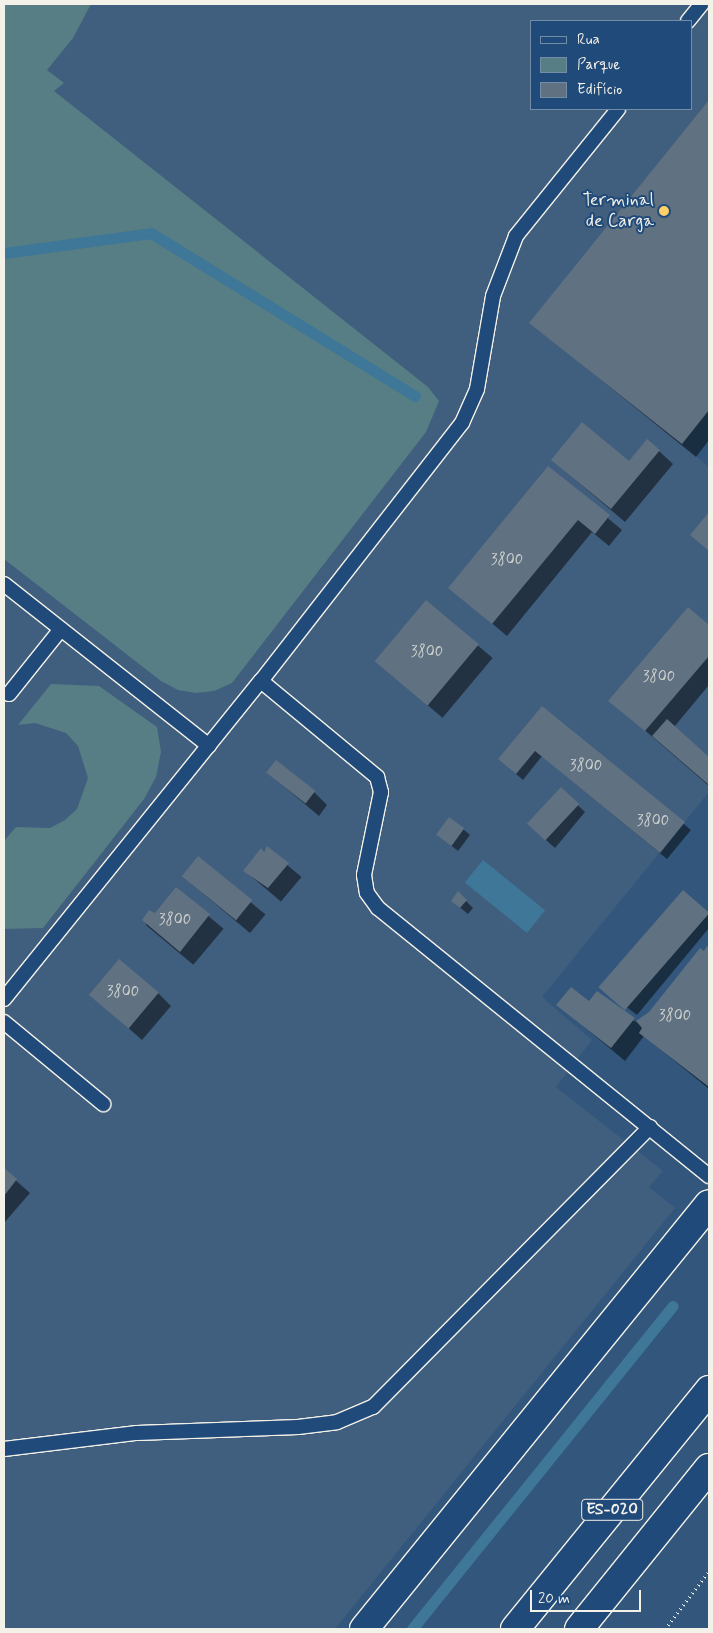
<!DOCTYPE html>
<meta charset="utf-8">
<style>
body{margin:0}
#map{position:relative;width:713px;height:1633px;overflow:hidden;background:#32567c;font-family:Mynerve,sans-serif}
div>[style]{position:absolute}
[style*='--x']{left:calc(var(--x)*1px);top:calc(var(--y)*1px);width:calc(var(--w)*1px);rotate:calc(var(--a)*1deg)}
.built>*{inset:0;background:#405e7e}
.green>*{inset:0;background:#567e84}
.water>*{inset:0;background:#3e7797;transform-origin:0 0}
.shadow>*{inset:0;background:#0007;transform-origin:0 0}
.stream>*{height:11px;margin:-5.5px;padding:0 5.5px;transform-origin:5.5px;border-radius:5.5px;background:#3e7797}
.building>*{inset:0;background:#607181;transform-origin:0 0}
.path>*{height:3px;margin-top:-1.5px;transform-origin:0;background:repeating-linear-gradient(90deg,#f4f1e8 0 1px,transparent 0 5px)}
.roads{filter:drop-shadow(1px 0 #f4f1e8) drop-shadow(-1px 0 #f4f1e8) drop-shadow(0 1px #f4f1e8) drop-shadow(0 -1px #f4f1e8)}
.service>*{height:14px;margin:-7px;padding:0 7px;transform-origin:7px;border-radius:7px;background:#1f4a7a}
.minor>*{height:28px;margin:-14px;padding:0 14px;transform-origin:14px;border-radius:14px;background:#1f4a7a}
.primary>*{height:28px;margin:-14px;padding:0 14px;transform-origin:14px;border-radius:14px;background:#1f4a7a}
.dots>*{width:14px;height:14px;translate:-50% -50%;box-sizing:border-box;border:2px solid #1f4a7a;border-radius:50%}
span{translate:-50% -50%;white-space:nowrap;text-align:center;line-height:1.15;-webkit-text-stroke:4px #1f4a7a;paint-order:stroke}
.number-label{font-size:15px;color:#cfd1ce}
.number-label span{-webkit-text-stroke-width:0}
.shield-label span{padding:1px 4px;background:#1f4a7a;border:1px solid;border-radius:4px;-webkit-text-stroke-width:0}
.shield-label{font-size:16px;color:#f4f1e8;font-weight:700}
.poi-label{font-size:18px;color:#f4f1e8}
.right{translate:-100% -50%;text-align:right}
.frame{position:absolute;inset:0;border:5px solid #f4f1e8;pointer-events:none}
.legend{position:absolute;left:530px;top:20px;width:162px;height:90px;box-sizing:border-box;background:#1f4a7a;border:1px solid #748da6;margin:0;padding:6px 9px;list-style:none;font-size:15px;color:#f4f1e8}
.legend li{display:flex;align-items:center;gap:10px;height:25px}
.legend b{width:25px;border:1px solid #748da6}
.scale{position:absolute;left:530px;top:1590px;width:111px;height:22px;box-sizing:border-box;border:2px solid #f4f1e8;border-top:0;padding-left:6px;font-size:15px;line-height:18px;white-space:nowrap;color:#f4f1e8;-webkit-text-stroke:4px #1f4a7a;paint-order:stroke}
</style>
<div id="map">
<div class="built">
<div style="clip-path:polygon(evenodd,4px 4px,709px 4px,709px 410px,682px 444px,709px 467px,709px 792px,542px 997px,592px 1040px,556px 1087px,663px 1171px,649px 1187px,675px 1208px,335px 1629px,4px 1629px,4px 4px,532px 21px,692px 21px,692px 109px,532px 109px,532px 21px)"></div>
</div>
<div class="green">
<div style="clip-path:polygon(4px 4px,91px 4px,73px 38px,47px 70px,64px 83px,54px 91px,428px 387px,439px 401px,426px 432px,232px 683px,214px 691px,196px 693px,178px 690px,161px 681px,4px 559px)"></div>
<div style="clip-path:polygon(51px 684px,99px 686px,157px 727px,161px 752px,156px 777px,144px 799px,43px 928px,4px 929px,4px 841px,16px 827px,50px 828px,65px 820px,77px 809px,88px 778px,78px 746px,66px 733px,35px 723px,18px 725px)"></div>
</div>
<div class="water">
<div style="left:483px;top:860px;width:80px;height:29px;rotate:39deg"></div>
</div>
<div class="shadow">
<div style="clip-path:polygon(709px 102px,709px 440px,696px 457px,531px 323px)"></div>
<div style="clip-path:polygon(647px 440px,673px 464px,625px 522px,552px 460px,629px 462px)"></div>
<div style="clip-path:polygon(548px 468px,622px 530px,609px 546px,592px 532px,507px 636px,450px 588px)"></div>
<div style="left:426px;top:602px;width:87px;height:78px;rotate:40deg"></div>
<div style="clip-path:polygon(688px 609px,709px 626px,709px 685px,674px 727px,709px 759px,709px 786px,610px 700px)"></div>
<div style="clip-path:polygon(542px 708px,691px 830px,667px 859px,542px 756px,523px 780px,499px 759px)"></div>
<div style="clip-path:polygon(268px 773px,314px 792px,327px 805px,319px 816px)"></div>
<div style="clip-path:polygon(561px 789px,585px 812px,555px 848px,537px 832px)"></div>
<div style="clip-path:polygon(463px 829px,470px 835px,458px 851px,438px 835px)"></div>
<div style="left:267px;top:848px;width:45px;height:32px;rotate:40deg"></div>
<div style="left:198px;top:858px;width:88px;height:24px;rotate:40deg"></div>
<div style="left:176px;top:889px;width:62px;height:47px;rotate:40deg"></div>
<div style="clip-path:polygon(683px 892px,709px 915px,709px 928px,637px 1015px,603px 989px)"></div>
<div style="clip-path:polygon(458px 893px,473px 908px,468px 914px,452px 901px)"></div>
<div style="clip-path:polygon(707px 948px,709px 1089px,644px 1036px,625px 1061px,558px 1005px,589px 1003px,637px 1022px,650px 1013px)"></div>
<div style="clip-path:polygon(158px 993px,171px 1006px,142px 1040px,90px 994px)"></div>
<div style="clip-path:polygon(4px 1170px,30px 1193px,4px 1223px)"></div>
</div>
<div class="stream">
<div style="--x:4;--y:253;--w:148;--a:-7.7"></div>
<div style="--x:151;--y:233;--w:310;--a:31.7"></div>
<div style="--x:412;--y:1629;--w:415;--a:-51.1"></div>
</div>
<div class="building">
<div style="clip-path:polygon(709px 100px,709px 410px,682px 444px,529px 323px)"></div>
<div style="clip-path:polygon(582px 422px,629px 461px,647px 439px,660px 450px,611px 509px,551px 460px)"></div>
<div style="clip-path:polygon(548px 466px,610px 515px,595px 534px,578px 520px,492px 624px,448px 588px)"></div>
<div style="clip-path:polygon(709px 512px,709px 551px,690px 535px)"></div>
<div style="left:426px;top:600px;width:69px;height:80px;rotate:40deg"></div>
<div style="clip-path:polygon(688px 607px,709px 625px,709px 656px,645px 731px,608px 701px)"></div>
<div style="clip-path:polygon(542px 706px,685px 822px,660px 853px,535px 751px,516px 774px,498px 759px)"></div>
<div style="clip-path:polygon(667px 719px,709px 757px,709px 785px,652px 736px)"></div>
<div style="left:276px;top:760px;width:50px;height:16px;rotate:38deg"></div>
<div style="left:561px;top:787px;width:25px;height:50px;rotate:43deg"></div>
<div style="left:449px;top:817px;width:19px;height:22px;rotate:36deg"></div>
<div style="clip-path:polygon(267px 846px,289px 863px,268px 888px,243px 871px,261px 848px,264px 852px)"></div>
<div style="left:198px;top:856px;width:70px;height:26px;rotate:39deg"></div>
<div style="clip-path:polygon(176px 887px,210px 914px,180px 952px,142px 920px,149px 910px,155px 913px)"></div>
<div style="left:683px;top:890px;width:35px;height:129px;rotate:41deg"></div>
<div style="clip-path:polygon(458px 891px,467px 900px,460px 908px,451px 901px)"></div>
<div style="clip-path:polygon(707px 946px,709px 948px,709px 1087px,639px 1033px,642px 1028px,636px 1021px,649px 1012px,700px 948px,704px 951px)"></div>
<div style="left:119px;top:959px;width:52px;height:47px;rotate:40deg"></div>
<div style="clip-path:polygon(571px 987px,589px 1001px,597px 991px,635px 1018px,611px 1048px,556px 1005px)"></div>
<div style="clip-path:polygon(4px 1168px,17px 1179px,4px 1196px)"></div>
</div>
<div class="path">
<div style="--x:665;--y:1629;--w:73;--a:-52.8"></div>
</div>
<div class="roads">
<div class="service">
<div style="--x:688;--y:21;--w:22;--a:-51"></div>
<div style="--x:4;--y:584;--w:261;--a:38.3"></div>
<div style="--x:261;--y:681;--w:151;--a:39.6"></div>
<div style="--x:377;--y:777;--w:16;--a:75"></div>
<div style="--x:381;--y:792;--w:85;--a:101.6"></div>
<div style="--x:364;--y:875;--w:18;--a:81"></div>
<div style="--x:367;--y:893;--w:19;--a:54"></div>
<div style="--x:378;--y:908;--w:426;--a:39"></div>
<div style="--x:9;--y:694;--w:83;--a:-51.3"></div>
<div style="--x:4;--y:999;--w:409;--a:-51.1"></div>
<div style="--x:261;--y:681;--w:327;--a:-52.1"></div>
<div style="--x:462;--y:423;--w:37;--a:-66"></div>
<div style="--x:477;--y:389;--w:94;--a:-80.2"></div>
<div style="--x:493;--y:296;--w:64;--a:-69"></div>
<div style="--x:516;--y:236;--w:163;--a:-51.2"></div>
<div style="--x:4;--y:1022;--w:129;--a:39.6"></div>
<div style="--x:4;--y:1449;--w:134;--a:-6.9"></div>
<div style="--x:137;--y:1433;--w:161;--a:-2.1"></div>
<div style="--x:298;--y:1427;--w:39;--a:-7"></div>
<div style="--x:337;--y:1422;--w:39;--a:-23"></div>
<div style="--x:373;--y:1407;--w:394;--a:-45.3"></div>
</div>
<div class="minor">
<div style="--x:364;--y:1629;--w:547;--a:-50.93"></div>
</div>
<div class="primary">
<div style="--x:515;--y:1629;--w:308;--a:-50.9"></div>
<div style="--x:579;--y:1629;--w:207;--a:-51.1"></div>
</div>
</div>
<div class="dots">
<div style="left:664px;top:211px;background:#ffd166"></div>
</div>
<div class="number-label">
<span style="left:507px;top:561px">3800</span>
<span style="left:427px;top:653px">3800</span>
<span style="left:659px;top:678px">3800</span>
<span style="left:586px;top:767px">3800</span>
<span style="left:653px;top:822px">3800</span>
<span style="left:175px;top:921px">3800</span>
<span style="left:123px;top:993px">3800</span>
<span style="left:675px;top:1017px">3800</span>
</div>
<div class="shield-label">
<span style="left:612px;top:1510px">ES-020</span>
</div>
<div class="poi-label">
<span class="right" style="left:654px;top:211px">Terminal<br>de Carga</span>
</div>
<div class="frame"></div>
<ul class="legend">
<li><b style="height:6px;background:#1f4a7a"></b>Rua</li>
<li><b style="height:14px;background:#567e84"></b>Parque</li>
<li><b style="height:14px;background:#607181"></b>Edifício</li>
</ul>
<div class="scale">20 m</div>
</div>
